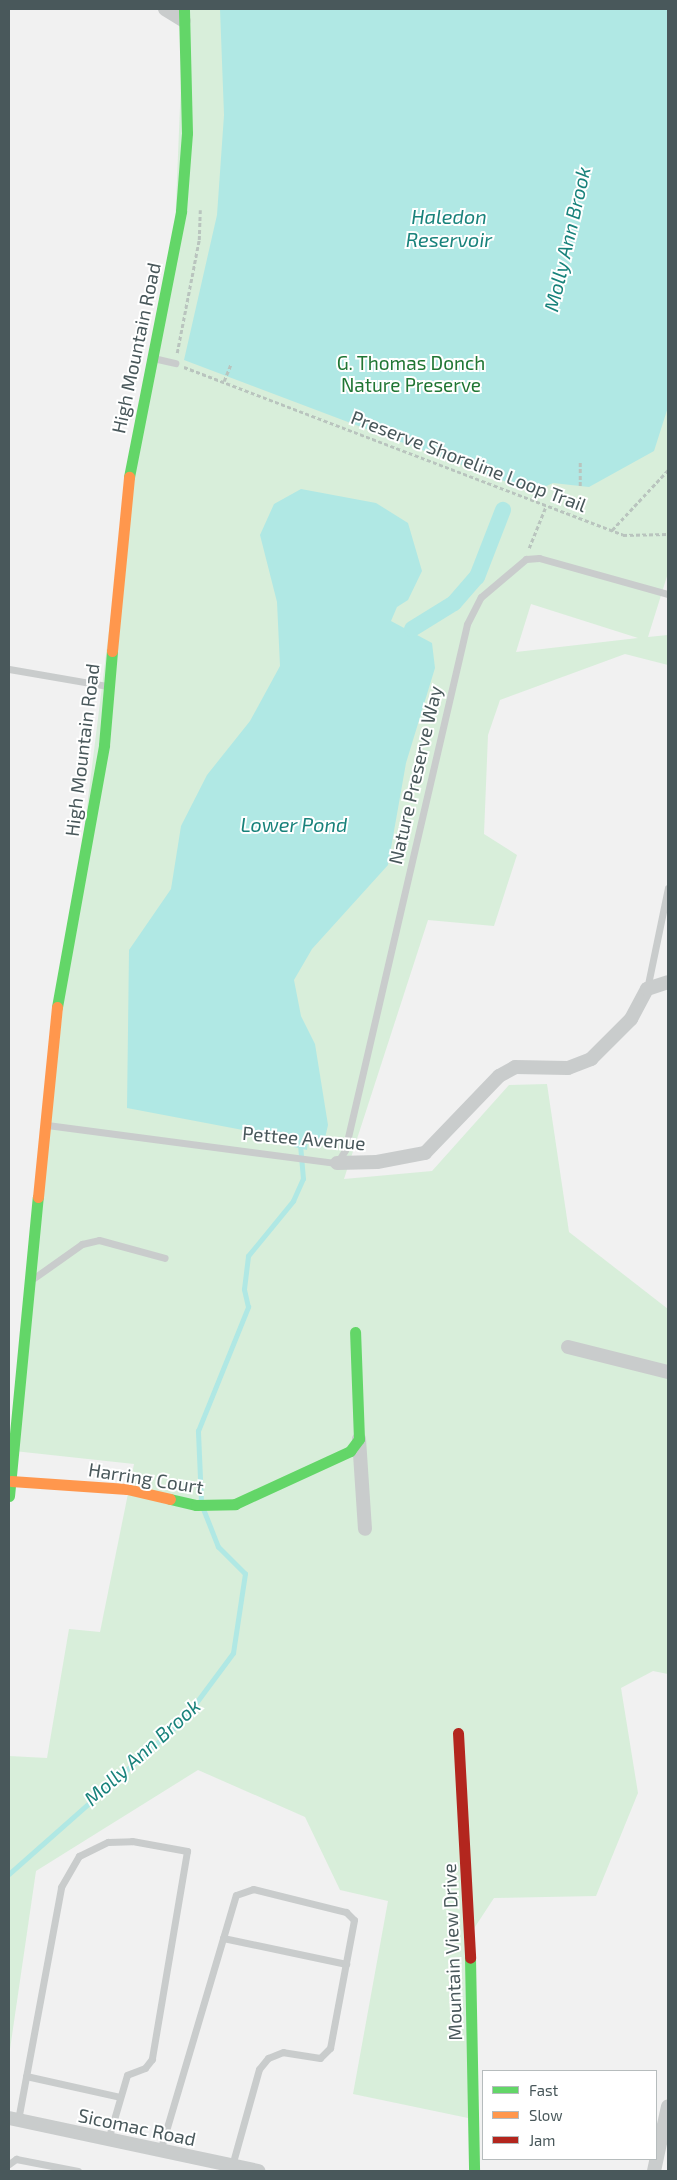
<!DOCTYPE html>
<style>
body{margin:0}
#map{position:relative;width:677px;height:2180px;overflow:hidden;background:#f1f1f1;font-family:"Exo 2",sans-serif}
div>[style]{position:absolute}
[style*='--x']{left:calc(var(--x)*1px);top:calc(var(--y)*1px);width:calc(var(--w)*1px);rotate:calc(var(--a)*1deg)}
.green>*{inset:0;background:#d8eeda}
.water>*{inset:0;background:#b0e8e4}
.stream>*{height:4.5px;margin:-2.25px;padding:0 2.25px;transform-origin:2.25px;border-radius:2.25px;background:#b0e8e4}
.canal>*{height:16px;margin:-8px;padding:0 8px;transform-origin:8px;border-radius:8px;background:#b0e8e4}
.path>*{height:2.5px;margin-top:-1.25px;transform-origin:0;background:repeating-linear-gradient(90deg,#b9c4be 0 4px,transparent 0 6.5px)}
.lane>*{height:7px;margin:-3.5px;padding:0 3.5px;transform-origin:3.5px;border-radius:3.5px;background:#c9cccc}
.street>*{height:14px;margin:-7px;padding:0 7px;transform-origin:7px;border-radius:7px;background:#c9cccc}
.fast>*{height:11px;margin:-5.5px;padding:0 5.5px;transform-origin:5.5px;border-radius:5.5px;background:#63d668}
.slow>*{height:11px;margin:-5.5px;padding:0 5.5px;transform-origin:5.5px;border-radius:5.5px;background:#ff974d}
.jam>*{height:11px;margin:-5.5px;padding:0 5.5px;transform-origin:5.5px;border-radius:5.5px;background:#b3261e}
span{translate:-50% -50%;white-space:nowrap;text-align:center;line-height:1.15;-webkit-text-stroke:4px #fff;paint-order:stroke}
.street-label{font-size:19px;color:#49585b}
.park-label{font-size:19px;color:#207634}
.water-label{font-size:20px;color:#18827b;font-style:italic}
.frame{position:absolute;inset:0;border:10px solid #49585b;pointer-events:none}
.legend{position:absolute;left:482px;top:2070px;width:175px;height:90px;box-sizing:border-box;background:#fff;border:1px solid #b6bcbd;margin:0;padding:6px 9px;list-style:none;font-size:15px;color:#49585b}
.legend li{display:flex;align-items:center;gap:10px;height:25px}
.legend b{width:25px;border:1px solid #b6bcbd}
</style>
<div id="map">
<div class="green">
<div style="clip-path:polygon(evenodd,184px 9px,668px 9px,668px 573px,648px 637px,668px 635px,668px 665px,625px 654px,500px 700px,488px 735px,484px 834px,517px 855px,494px 926px,428px 920px,344px 1179px,432px 1171px,509px 1085px,547px 1084px,569px 1232px,668px 1309px,668px 1674px,653px 1671px,621px 1688px,638px 1793px,596px 1896px,494px 1898px,469px 1936px,468px 2118px,353px 2094px,388px 1901px,340px 1890px,305px 1817px,198px 1770px,36px 1871px,9px 2056px,9px 1756px,47px 1758px,69px 1629px,100px 1632px,134px 1464px,14px 1451px,70px 943px,121px 534px,174px 252px,184px 9px,531px 604px,638px 638px,516px 652px,531px 604px)"></div>
</div>
<div class="water">
<div style="clip-path:polygon(220px 9px,668px 9px,668px 407px,654px 451px,589px 487px,553px 483px,533px 492px,184px 360px,217px 215px,224px 115px)"></div>
<div style="clip-path:polygon(301px 489px,376px 503px,408px 523px,422px 571px,408px 600px,397px 607px,391px 621px,432px 643px,435px 668px,406px 763px,388px 865px,312px 949px,294px 980px,301px 1016px,315px 1044px,328px 1125px,325px 1138px,308px 1141px,307px 1150px,294px 1147px,290px 1139px,127px 1108px,129px 950px,171px 889px,181px 826px,207px 775px,250px 721px,280px 666px,277px 602px,260px 535px,274px 504px)"></div>
</div>
<div class="stream">
<div style="--x:201;--y:1501;--w:70;--a:-92.5"></div>
<div style="--x:198;--y:1431;--w:134;--a:-68"></div>
<div style="--x:248;--y:1307;--w:18;--a:-103"></div>
<div style="--x:244;--y:1289;--w:33;--a:-83"></div>
<div style="--x:248;--y:1256;--w:71;--a:-50.7"></div>
<div style="--x:293;--y:1201;--w:24;--a:-66"></div>
<div style="--x:303;--y:1179;--w:35;--a:-95"></div>
<div style="--x:9;--y:1874;--w:234;--a:-41.5"></div>
<div style="--x:184;--y:1719;--w:82;--a:-53.4"></div>
<div style="--x:233;--y:1653;--w:80;--a:-81.4"></div>
<div style="--x:245;--y:1574;--w:38;--a:-135"></div>
<div style="--x:218;--y:1547;--w:41;--a:-111.5"></div>
</div>
<div class="canal">
<div style="--x:412;--y:629;--w:49;--a:-31.8"></div>
<div style="--x:454;--y:603;--w:35;--a:-49"></div>
<div style="--x:477;--y:577;--w:72;--a:-68.8"></div>
</div>
<div class="path">
<div style="--x:177;--y:353;--w:115;--a:-79"></div>
<div style="--x:199;--y:240;--w:30;--a:-88"></div>
<div style="--x:184;--y:367;--w:470;--a:20.9"></div>
<div style="--x:623;--y:535;--w:45;--a:-1.3"></div>
<div style="--x:224;--y:381;--w:18;--a:-68"></div>
<div style="--x:580;--y:486;--w:24;--a:-90"></div>
<div style="--x:612;--y:530;--w:82;--a:-47"></div>
<div style="--x:529;--y:548;--w:45;--a:-68"></div>
</div>
<div class="lane">
<div style="--x:153;--y:358;--w:23;--a:13"></div>
<div style="--x:9;--y:669;--w:99;--a:9.8"></div>
<div style="--x:647;--y:989;--w:103;--a:-78.3"></div>
<div style="--x:47;--y:1125;--w:292;--a:7.5"></div>
<div style="--x:337;--y:1163;--w:15;--a:-58"></div>
<div style="--x:345;--y:1150;--w:540;--a:-76.94"></div>
<div style="--x:467;--y:624;--w:30;--a:-63"></div>
<div style="--x:481;--y:597;--w:59;--a:-40.2"></div>
<div style="--x:526;--y:559;--w:13;--a:-4"></div>
<div style="--x:539;--y:558;--w:134;--a:15.6"></div>
<div style="--x:34;--y:1278;--w:59;--a:-35.3"></div>
<div style="--x:82;--y:1244;--w:17;--a:-13"></div>
<div style="--x:99;--y:1240;--w:68;--a:15.3"></div>
<div style="--x:223;--y:1938;--w:126;--a:11.9"></div>
<div style="--x:26;--y:2076;--w:96;--a:12.6"></div>
<div style="--x:18;--y:2120;--w:237;--a:-79.5"></div>
<div style="--x:61;--y:1887;--w:36;--a:-60"></div>
<div style="--x:79;--y:1856;--w:32;--a:-26"></div>
<div style="--x:108;--y:1842;--w:24;--a:-2"></div>
<div style="--x:132;--y:1841;--w:56;--a:10.3"></div>
<div style="--x:187;--y:1851;--w:211;--a:99.6"></div>
<div style="--x:152;--y:2059;--w:11;--a:128"></div>
<div style="--x:145;--y:2068;--w:19;--a:159"></div>
<div style="--x:127;--y:2075;--w:68;--a:106.3"></div>
<div style="--x:160;--y:2151;--w:267;--a:-73.5"></div>
<div style="--x:236;--y:1895;--w:18;--a:-19"></div>
<div style="--x:253;--y:1889;--w:96;--a:13.9"></div>
<div style="--x:346;--y:1912;--w:11;--a:45"></div>
<div style="--x:354;--y:1920;--w:130;--a:100.6"></div>
<div style="--x:330;--y:2048;--w:14;--a:135"></div>
<div style="--x:320;--y:2058;--w:37;--a:-171"></div>
<div style="--x:283;--y:2052;--w:16;--a:158"></div>
<div style="--x:268;--y:2058;--w:14;--a:129"></div>
<div style="--x:259;--y:2069;--w:101;--a:105.6"></div>
<div style="--x:9;--y:2164;--w:9;--a:-36"></div>
<div style="--x:16;--y:2159;--w:63;--a:11"></div>
</div>
<div class="street">
<div style="--x:165;--y:9;--w:22;--a:32"></div>
<div style="--x:337;--y:1163;--w:40;--a:-1.4"></div>
<div style="--x:377;--y:1162;--w:49;--a:-10.6"></div>
<div style="--x:425;--y:1153;--w:107;--a:-46.1"></div>
<div style="--x:499;--y:1076;--w:18;--a:-29"></div>
<div style="--x:515;--y:1067;--w:53;--a:1.1"></div>
<div style="--x:568;--y:1068;--w:25;--a:-21"></div>
<div style="--x:591;--y:1059;--w:57;--a:-45"></div>
<div style="--x:631;--y:1019;--w:34;--a:-62"></div>
<div style="--x:647;--y:989;--w:22;--a:-18"></div>
<div style="--x:568;--y:1347;--w:103;--a:14"></div>
<div style="--x:359;--y:1439;--w:90;--a:86.2"></div>
<div style="--x:9;--y:2118;--w:255;--a:12"></div>
<div style="--x:654;--y:2171;--w:66;--a:-77.8"></div>
</div>
<div class="fast">
<div style="--x:129;--y:477;--w:271;--a:-78.9"></div>
<div style="--x:181;--y:211;--w:78;--a:-85.6"></div>
<div style="--x:187;--y:133;--w:124;--a:-91.4"></div>
<div style="--x:57;--y:1007;--w:266;--a:-79.8"></div>
<div style="--x:104;--y:745;--w:94;--a:-85.1"></div>
<div style="--x:9;--y:1496;--w:300;--a:-84.5"></div>
<div style="--x:170;--y:1499;--w:27;--a:13"></div>
<div style="--x:196;--y:1505;--w:39;--a:-1"></div>
<div style="--x:235;--y:1504;--w:127;--a:-24.7"></div>
<div style="--x:350;--y:1451;--w:15;--a:-53"></div>
<div style="--x:359;--y:1439;--w:107;--a:-92.1"></div>
<div style="--x:470;--y:1958;--w:213;--a:88.9"></div>
</div>
<div class="slow">
<div style="--x:112;--y:651;--w:175;--a:-84.4"></div>
<div style="--x:38;--y:1197;--w:191;--a:-84.3"></div>
<div style="--x:11;--y:1481;--w:116;--a:3.9"></div>
<div style="--x:127;--y:1489;--w:44;--a:13.1"></div>
</div>
<div class="jam">
<div style="--x:458;--y:1733;--w:225;--a:86.9"></div>
</div>
<div class="street-label">
<span style="left:136px;top:348px;rotate:-78deg">High Mountain Road</span>
<span style="left:469px;top:461px;rotate:21deg">Preserve Shoreline Loop Trail</span>
<span style="left:82px;top:750px;rotate:-83deg">High Mountain Road</span>
<span style="left:415px;top:775px;rotate:-77deg">Nature Preserve Way</span>
<span style="left:304px;top:1138px;rotate:5deg">Pettee Avenue</span>
<span style="left:146px;top:1478px;rotate:9deg">Harring Court</span>
<span style="left:452px;top:1952px;rotate:-92deg">Mountain View Drive</span>
<span style="left:137px;top:2127px;rotate:12deg">Sicomac Road</span>
</div>
<div class="park-label">
<span style="left:411px;top:374px">G. Thomas Donch<br>Nature Preserve</span>
</div>
<div class="water-label">
<span style="left:449px;top:228px">Haledon<br>Reservoir</span>
<span style="left:567px;top:239px;rotate:-77deg">Molly Ann Brook</span>
<span style="left:294px;top:824px">Lower Pond</span>
<span style="left:142px;top:1752px;rotate:-42deg">Molly Ann Brook</span>
</div>
<div class="frame"></div>
<ul class="legend">
<li><b style="height:6px;background:#63d668"></b>Fast</li>
<li><b style="height:6px;background:#ff974d"></b>Slow</li>
<li><b style="height:6px;background:#b3261e"></b>Jam</li>
</ul>
</div>
